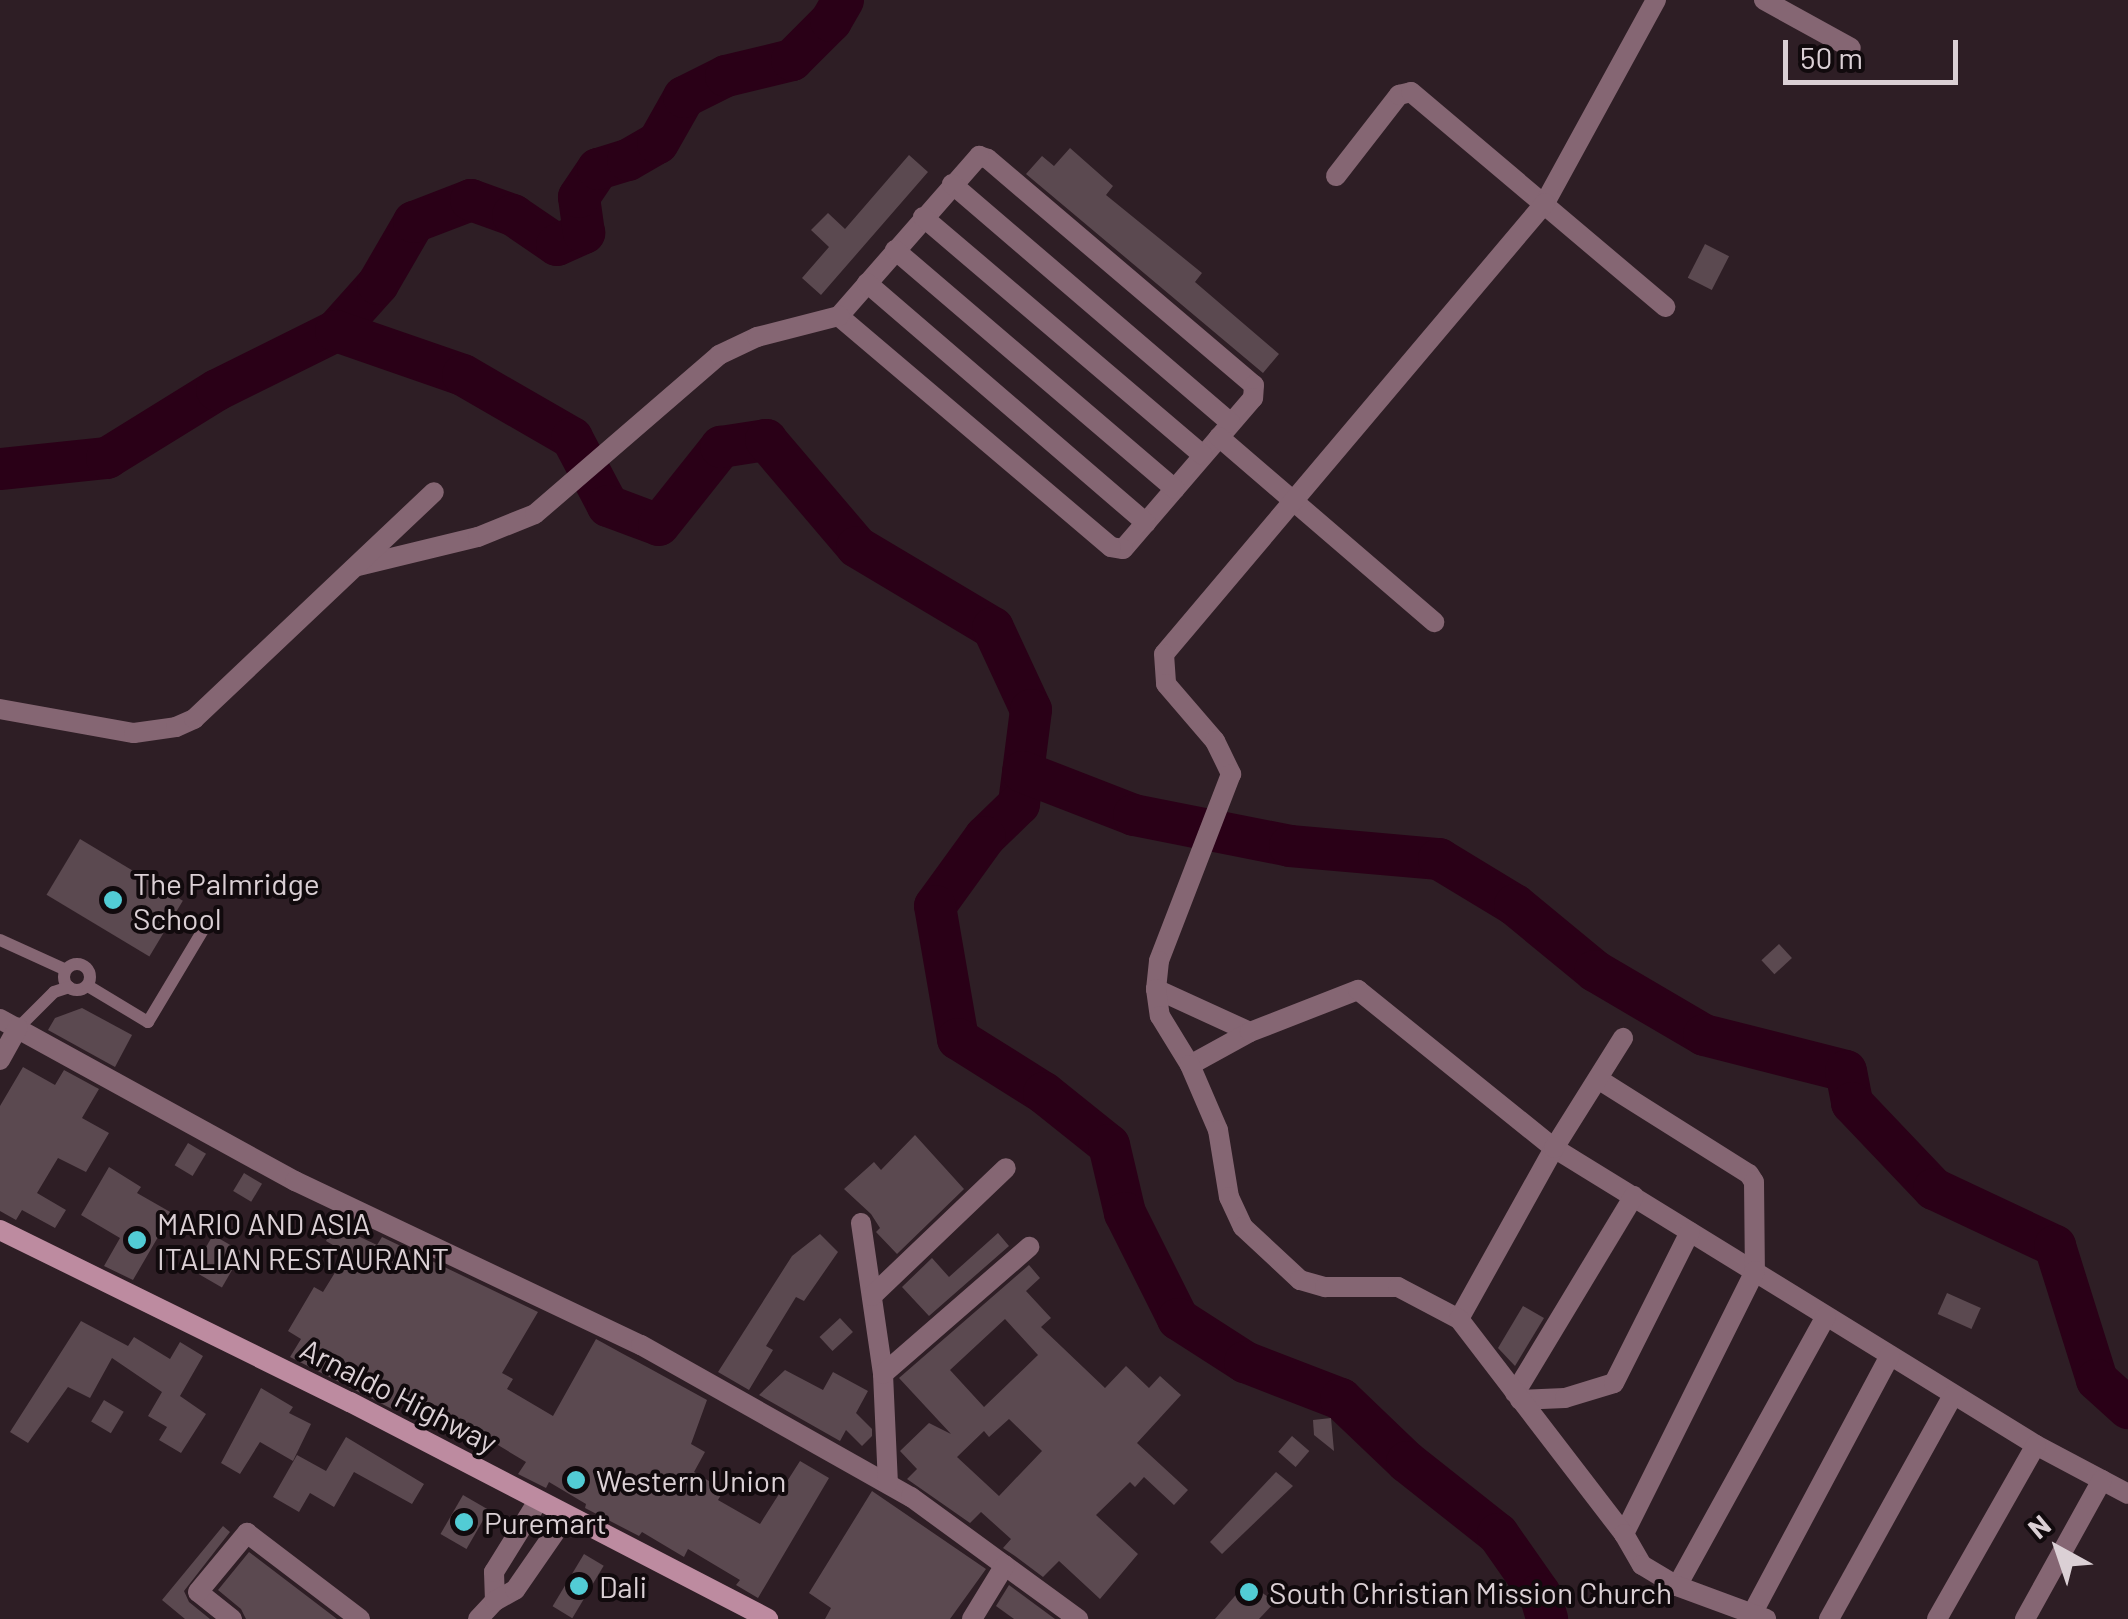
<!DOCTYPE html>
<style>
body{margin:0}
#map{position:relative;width:2128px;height:1619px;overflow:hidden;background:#2e1e25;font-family:Barlow,sans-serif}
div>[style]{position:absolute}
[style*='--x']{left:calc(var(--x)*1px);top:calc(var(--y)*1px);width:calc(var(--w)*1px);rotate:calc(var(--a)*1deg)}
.river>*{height:42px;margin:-21px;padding:0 21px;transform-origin:21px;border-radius:21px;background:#2a0017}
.building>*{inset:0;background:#5b4950;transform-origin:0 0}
.service>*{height:12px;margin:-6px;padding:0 6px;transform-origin:6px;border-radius:6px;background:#856673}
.service>.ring{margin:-6px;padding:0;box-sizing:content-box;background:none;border:12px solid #856673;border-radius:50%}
.minor>*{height:20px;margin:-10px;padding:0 10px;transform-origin:10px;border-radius:10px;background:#856673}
.tertiary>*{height:20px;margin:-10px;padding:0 10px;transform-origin:10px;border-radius:10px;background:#856673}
.secondary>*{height:20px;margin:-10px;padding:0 10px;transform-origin:10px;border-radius:10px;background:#bd8ba0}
.dots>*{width:28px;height:28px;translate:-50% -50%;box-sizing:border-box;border:5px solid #110a0d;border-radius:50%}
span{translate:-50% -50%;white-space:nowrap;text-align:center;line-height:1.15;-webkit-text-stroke:8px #110a0d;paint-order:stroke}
.poi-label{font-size:30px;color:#dbd0d5}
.left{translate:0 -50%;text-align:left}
.street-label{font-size:30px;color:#dbd0d5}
.north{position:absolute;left:2008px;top:1499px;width:100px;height:100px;-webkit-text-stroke:8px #110a0d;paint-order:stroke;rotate:320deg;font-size:28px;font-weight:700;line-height:40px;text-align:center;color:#dbd0d5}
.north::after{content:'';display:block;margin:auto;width:35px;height:45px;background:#dbd0d5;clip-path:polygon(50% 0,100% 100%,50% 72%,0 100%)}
.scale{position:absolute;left:1783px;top:40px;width:175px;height:45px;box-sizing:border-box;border:5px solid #dbd0d5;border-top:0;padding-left:12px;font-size:30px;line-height:35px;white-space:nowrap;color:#dbd0d5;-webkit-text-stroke:8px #110a0d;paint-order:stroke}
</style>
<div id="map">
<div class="river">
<div style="--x:336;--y:331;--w:63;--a:-48.2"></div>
<div style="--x:378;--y:284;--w:72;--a:-59.9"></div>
<div style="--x:414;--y:222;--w:61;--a:-21.1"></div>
<div style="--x:471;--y:200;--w:45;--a:19.7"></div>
<div style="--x:513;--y:215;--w:53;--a:34.3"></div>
<div style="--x:557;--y:245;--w:30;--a:-24"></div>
<div style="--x:584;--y:233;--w:36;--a:-98"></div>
<div style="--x:579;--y:197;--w:34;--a:-56"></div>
<div style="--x:598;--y:169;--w:31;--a:-17"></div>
<div style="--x:628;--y:160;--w:34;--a:-30"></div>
<div style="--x:658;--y:143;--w:53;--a:-60.5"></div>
<div style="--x:684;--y:97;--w:47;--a:-26.6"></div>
<div style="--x:726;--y:76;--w:68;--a:-13.6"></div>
<div style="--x:792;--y:60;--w:55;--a:-45"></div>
<div style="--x:831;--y:21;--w:24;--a:-60"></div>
<div style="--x:0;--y:469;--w:108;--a:-5.9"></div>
<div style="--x:107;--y:458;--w:129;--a:-31.7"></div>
<div style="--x:217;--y:390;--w:133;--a:-26.4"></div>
<div style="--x:336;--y:331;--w:134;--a:19.1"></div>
<div style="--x:463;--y:375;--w:126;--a:30"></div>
<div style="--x:572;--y:438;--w:77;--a:62.1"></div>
<div style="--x:608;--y:506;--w:54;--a:20.4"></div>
<div style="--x:659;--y:525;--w:100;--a:-51.5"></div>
<div style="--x:721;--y:447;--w:46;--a:-8.8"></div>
<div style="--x:766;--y:440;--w:140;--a:49.6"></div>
<div style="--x:857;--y:547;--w:158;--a:30.8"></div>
<div style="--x:993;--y:628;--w:90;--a:65.1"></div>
<div style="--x:1031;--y:710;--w:95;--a:97.3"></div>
<div style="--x:1019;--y:804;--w:47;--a:135.9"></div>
<div style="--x:985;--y:837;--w:85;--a:125.9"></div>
<div style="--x:935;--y:906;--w:135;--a:80.2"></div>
<div style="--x:958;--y:1039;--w:102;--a:32.1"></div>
<div style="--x:1044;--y:1093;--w:83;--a:38.7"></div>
<div style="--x:1109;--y:1145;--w:70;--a:76.8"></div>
<div style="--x:1125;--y:1213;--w:119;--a:63.4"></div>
<div style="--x:1178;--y:1319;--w:80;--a:32.7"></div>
<div style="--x:1245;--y:1362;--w:103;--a:21.1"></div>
<div style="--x:1341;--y:1399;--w:91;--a:43.7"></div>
<div style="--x:1407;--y:1462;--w:116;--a:38.4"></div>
<div style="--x:1498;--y:1534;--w:73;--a:55"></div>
<div style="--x:1540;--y:1594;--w:26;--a:74"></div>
<div style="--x:1023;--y:772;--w:119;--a:21.2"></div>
<div style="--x:1134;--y:815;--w:159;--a:11.2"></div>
<div style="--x:1290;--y:846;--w:150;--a:5"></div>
<div style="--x:1439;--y:859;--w:89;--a:31.2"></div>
<div style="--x:1515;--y:905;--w:104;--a:39.5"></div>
<div style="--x:1595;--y:971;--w:126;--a:30.4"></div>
<div style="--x:1704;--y:1035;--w:146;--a:14.2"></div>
<div style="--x:1846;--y:1071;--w:33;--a:79"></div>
<div style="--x:1852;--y:1103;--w:119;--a:46.4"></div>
<div style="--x:1934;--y:1189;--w:134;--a:25.2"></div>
<div style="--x:2055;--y:1246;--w:140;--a:72.6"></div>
<div style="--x:2097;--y:1380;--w:42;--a:42.1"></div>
</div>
<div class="building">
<div style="clip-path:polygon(1070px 148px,1113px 186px,1106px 195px,1202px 273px,1195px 282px,1279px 354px,1263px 373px,1026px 174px,1042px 156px,1054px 166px)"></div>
<div style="clip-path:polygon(909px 155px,928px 172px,821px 295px,802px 278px,829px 247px,811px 230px,828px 213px,845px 229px)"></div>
<div style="left:1705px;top:244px;width:27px;height:38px;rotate:27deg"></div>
<div style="left:80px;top:839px;width:120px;height:65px;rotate:31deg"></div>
<div style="left:1779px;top:944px;width:19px;height:24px;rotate:47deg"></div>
<div style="clip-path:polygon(82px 1008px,132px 1035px,115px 1067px,48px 1030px,55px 1018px)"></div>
<div style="clip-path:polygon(23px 1067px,55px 1085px,64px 1070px,99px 1089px,82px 1118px,109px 1133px,86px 1172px,58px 1158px,37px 1193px,66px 1210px,55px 1228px,22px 1210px,16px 1220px,0 1211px,0 1106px)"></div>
<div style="clip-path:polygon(915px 1135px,964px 1189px,897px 1254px,876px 1232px,880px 1228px,871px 1214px,844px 1189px,874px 1162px,881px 1170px)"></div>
<div style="left:188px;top:1143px;width:21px;height:26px;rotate:31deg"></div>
<div style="clip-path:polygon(109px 1167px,141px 1187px,137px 1193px,172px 1213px,133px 1280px,104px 1266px,120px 1238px,81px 1215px)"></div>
<div style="left:244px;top:1173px;width:21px;height:21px;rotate:31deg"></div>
<div style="clip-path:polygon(335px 1225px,377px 1245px,382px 1237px,538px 1312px,502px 1373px,513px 1379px,507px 1389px,553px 1416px,596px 1339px,707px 1400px,691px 1444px,705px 1452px,694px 1472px,724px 1490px,718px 1500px,760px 1524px,800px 1461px,829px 1478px,758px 1598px,736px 1585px,740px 1580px,688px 1549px,684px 1557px,642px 1532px,639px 1536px,585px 1508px,586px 1504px,549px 1482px,546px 1488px,518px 1474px,526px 1462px,468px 1427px,432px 1409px,427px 1416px,402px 1402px,396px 1411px,290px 1357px,301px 1339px,288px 1331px,314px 1287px,323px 1292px,347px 1253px,326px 1241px)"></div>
<div style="clip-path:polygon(998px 1233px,1009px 1246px,929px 1316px,902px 1287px,932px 1258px,949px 1277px)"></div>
<div style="clip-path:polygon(820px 1234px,838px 1252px,804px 1301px,796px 1297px,766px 1346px,773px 1350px,749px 1390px,718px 1372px,792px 1256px)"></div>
<div style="left:213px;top:1235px;width:34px;height:41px;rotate:30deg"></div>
<div style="clip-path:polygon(evenodd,1029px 1265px,1040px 1278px,1026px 1291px,1051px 1318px,1041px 1327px,1105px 1388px,1126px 1366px,1149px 1388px,1160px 1376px,1181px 1395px,1137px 1443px,1188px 1490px,1174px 1505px,1144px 1477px,1135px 1487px,1130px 1482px,1096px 1515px,1138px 1554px,1100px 1599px,1059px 1561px,1043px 1577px,1015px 1556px,1003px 1548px,1011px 1539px,981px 1512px,970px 1523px,907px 1479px,917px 1469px,900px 1451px,929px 1423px,951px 1434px,899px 1378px,1029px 1265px,1005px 1319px,1038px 1355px,984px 1407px,950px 1370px,1005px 1319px,1029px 1265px,1009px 1419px,1042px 1451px,999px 1496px,957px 1457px,984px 1431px,989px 1437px,1009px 1419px)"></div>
<div style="left:1947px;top:1293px;width:37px;height:23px;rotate:24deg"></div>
<div style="clip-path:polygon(1523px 1306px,1544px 1318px,1515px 1366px,1498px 1348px)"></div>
<div style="left:840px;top:1318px;width:19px;height:28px;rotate:47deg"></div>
<div style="clip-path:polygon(81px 1321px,128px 1346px,134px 1337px,170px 1359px,180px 1342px,203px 1356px,180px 1396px,206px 1414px,181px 1453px,159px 1440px,167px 1427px,148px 1416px,162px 1392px,112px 1358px,90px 1398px,68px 1387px,28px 1443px,10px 1432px)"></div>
<div style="clip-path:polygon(785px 1370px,823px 1390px,833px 1372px,868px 1391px,856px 1413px,872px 1429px,872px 1436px,862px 1446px,846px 1430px,840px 1441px,759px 1395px)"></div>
<div style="clip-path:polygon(261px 1388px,293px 1407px,289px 1413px,311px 1424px,293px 1461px,260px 1442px,240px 1474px,221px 1463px)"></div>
<div style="left:104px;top:1400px;width:23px;height:25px;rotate:31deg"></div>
<div style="clip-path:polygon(1331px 1418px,1334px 1451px,1314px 1435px,1313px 1420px)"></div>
<div style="left:1292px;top:1436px;width:23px;height:21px;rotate:41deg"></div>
<div style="clip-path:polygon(346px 1437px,424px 1484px,412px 1504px,354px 1472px,334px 1507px,310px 1493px,299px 1512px,273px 1497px,297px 1455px,326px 1471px)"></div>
<div style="clip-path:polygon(1276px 1472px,1293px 1486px,1222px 1554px,1210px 1542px)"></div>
<div style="clip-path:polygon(872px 1491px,986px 1569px,950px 1619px,825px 1619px,831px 1608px,809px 1593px)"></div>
<div style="left:463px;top:1495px;width:30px;height:45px;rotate:30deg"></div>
<div style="clip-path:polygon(223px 1526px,230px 1532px,184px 1591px,189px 1602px,210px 1619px,185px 1619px,162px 1600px)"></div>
<div style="clip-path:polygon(249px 1552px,337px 1619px,246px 1619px,241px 1609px,218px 1590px)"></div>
<div style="left:584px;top:1554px;width:23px;height:61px;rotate:31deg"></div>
<div style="clip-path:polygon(1247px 1582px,1275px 1602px,1259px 1619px,1215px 1619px)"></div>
<div style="clip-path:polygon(1009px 1585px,1055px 1619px,1014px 1619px,996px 1606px)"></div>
</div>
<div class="service">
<div style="--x:0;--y:940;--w:72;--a:24.4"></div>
<div class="ring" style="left:64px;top:964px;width:14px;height:14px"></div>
<div style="--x:88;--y:986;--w:70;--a:31"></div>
<div style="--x:148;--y:1022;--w:113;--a:-59.1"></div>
<div style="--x:18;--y:1028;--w:51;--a:-45"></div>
<div style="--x:54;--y:992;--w:16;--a:-18"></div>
</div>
<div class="minor">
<div style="--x:1764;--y:0;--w:99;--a:28.9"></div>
<div style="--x:979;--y:156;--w:9;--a:18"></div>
<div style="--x:988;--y:159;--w:349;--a:40.4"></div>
<div style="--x:1254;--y:385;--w:13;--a:94"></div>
<div style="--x:1253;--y:398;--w:199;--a:130.7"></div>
<div style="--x:1123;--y:549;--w:12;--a:-171"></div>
<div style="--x:1111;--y:547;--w:357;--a:-139.7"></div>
<div style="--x:839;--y:316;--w:213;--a:-48.8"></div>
<div style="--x:1336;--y:176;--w:103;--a:-52.1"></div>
<div style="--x:1399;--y:95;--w:12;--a:-14"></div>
<div style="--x:1411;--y:92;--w:333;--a:40.2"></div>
<div style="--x:952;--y:184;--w:367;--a:40.6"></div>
<div style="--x:923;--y:217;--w:367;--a:40.4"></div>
<div style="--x:895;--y:250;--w:368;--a:40.5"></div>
<div style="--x:867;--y:283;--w:368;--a:40.7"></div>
<div style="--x:1219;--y:437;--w:284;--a:40.7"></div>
<div style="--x:358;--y:566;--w:123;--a:-13.6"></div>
<div style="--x:478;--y:537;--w:61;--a:-22"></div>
<div style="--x:535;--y:514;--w:243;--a:-40.8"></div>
<div style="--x:719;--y:355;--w:42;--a:-25.3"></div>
<div style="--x:757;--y:337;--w:85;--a:-14.4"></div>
<div style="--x:0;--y:709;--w:136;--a:10.2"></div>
<div style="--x:134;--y:733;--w:42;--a:-8.1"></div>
<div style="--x:176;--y:727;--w:20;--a:-24"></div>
<div style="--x:194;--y:719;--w:330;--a:-43.4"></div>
<div style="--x:1156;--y:989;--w:103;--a:24.6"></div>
<div style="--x:0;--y:1019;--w:337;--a:28.8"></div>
<div style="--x:295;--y:1181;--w:383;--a:25.4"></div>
<div style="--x:641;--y:1345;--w:310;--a:29.4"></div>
<div style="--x:911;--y:1497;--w:207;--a:36.1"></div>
<div style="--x:0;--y:1060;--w:37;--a:-61"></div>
<div style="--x:1190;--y:1065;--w:68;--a:-28.8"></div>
<div style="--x:1250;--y:1032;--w:116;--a:-21.3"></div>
<div style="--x:1358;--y:990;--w:252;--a:38.9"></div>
<div style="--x:1554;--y:1148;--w:566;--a:31.64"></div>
<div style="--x:2036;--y:1445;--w:104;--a:28"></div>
<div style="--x:1598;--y:1079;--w:178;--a:32.2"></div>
<div style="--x:1749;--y:1174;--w:9;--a:58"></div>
<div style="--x:1754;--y:1182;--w:89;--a:89.4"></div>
<div style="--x:1755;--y:1271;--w:294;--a:116.5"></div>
<div style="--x:861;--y:1223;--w:153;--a:81.7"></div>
<div style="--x:883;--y:1374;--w:109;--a:87.4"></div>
<div style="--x:872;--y:1296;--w:185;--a:-43.7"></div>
<div style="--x:1459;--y:1319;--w:196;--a:-60.9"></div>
<div style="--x:1554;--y:1148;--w:130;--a:-57.9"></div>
<div style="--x:883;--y:1374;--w:194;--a:-41"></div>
<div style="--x:1515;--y:1393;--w:230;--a:-58.9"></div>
<div style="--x:1520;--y:1400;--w:45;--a:-2.5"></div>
<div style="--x:1565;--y:1398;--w:51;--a:-17"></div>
<div style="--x:1614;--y:1383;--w:169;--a:-63.3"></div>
<div style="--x:1677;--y:1586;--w:308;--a:-61.1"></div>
<div style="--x:495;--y:1601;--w:29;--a:-92"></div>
<div style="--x:494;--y:1572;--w:84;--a:-58.2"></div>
<div style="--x:1752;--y:1614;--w:293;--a:-61.9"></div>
<div style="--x:232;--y:1619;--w:43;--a:-141.5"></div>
<div style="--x:198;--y:1592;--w:77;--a:-50.3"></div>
<div style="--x:247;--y:1533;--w:142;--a:37.3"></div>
<div style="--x:478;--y:1619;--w:25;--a:-47"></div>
<div style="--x:495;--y:1601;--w:23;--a:-29"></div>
<div style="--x:515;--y:1590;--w:91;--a:-55.3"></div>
<div style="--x:972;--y:1619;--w:63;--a:-58.6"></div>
<div style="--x:1829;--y:1619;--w:256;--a:-61"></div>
<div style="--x:1937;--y:1619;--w:200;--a:-60.4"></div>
<div style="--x:2025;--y:1619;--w:159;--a:-61"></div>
</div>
<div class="tertiary">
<div style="--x:1656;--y:0;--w:231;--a:118.7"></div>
<div style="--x:1545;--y:203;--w:590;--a:130.19"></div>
<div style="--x:1164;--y:654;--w:30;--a:86"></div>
<div style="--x:1166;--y:684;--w:75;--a:49.3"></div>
<div style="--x:1215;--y:741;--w:37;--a:64"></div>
<div style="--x:1231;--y:774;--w:200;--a:111.1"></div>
<div style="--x:1159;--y:961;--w:28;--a:96"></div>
<div style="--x:1156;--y:989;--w:27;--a:82"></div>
<div style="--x:1160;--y:1016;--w:57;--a:58.5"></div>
<div style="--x:1190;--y:1065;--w:71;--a:66.7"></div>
<div style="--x:1218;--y:1130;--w:68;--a:80.7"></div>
<div style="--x:1229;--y:1197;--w:33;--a:65"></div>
<div style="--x:1243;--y:1227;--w:78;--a:42.9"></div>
<div style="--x:1300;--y:1280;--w:26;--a:16"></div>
<div style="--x:1325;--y:1287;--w:73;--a:0"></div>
<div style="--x:1398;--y:1287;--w:69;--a:27.7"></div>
<div style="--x:1459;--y:1319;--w:271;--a:52.5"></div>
<div style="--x:1624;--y:1534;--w:36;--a:60"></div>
<div style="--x:1642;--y:1565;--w:41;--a:31"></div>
<div style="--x:1677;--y:1586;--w:95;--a:20.3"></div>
</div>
<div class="secondary">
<div style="--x:0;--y:1230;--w:390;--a:26.2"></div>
<div style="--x:350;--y:1402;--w:471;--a:27.4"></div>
</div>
<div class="dots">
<div style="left:113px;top:900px;background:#52ccd5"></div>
<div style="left:137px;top:1240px;background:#52ccd5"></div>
<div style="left:576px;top:1480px;background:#52ccd5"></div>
<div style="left:464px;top:1522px;background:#52ccd5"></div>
<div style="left:579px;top:1586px;background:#52ccd5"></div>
<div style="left:1249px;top:1592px;background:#52ccd5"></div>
</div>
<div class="poi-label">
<span class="left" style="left:133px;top:900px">The Palmridge<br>School</span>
<span class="left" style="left:157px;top:1240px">MARIO AND ASIA<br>ITALIAN RESTAURANT</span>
<span class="left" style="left:596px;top:1480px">Western Union</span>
<span class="left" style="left:484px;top:1522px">Puremart</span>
<span class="left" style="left:599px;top:1586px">Dali</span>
<span class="left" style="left:1269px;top:1592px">South Christian Mission Church</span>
</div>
<div class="street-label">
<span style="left:399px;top:1395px;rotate:27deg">Arnaldo Highway</span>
</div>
<div class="north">N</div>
<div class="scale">50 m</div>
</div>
